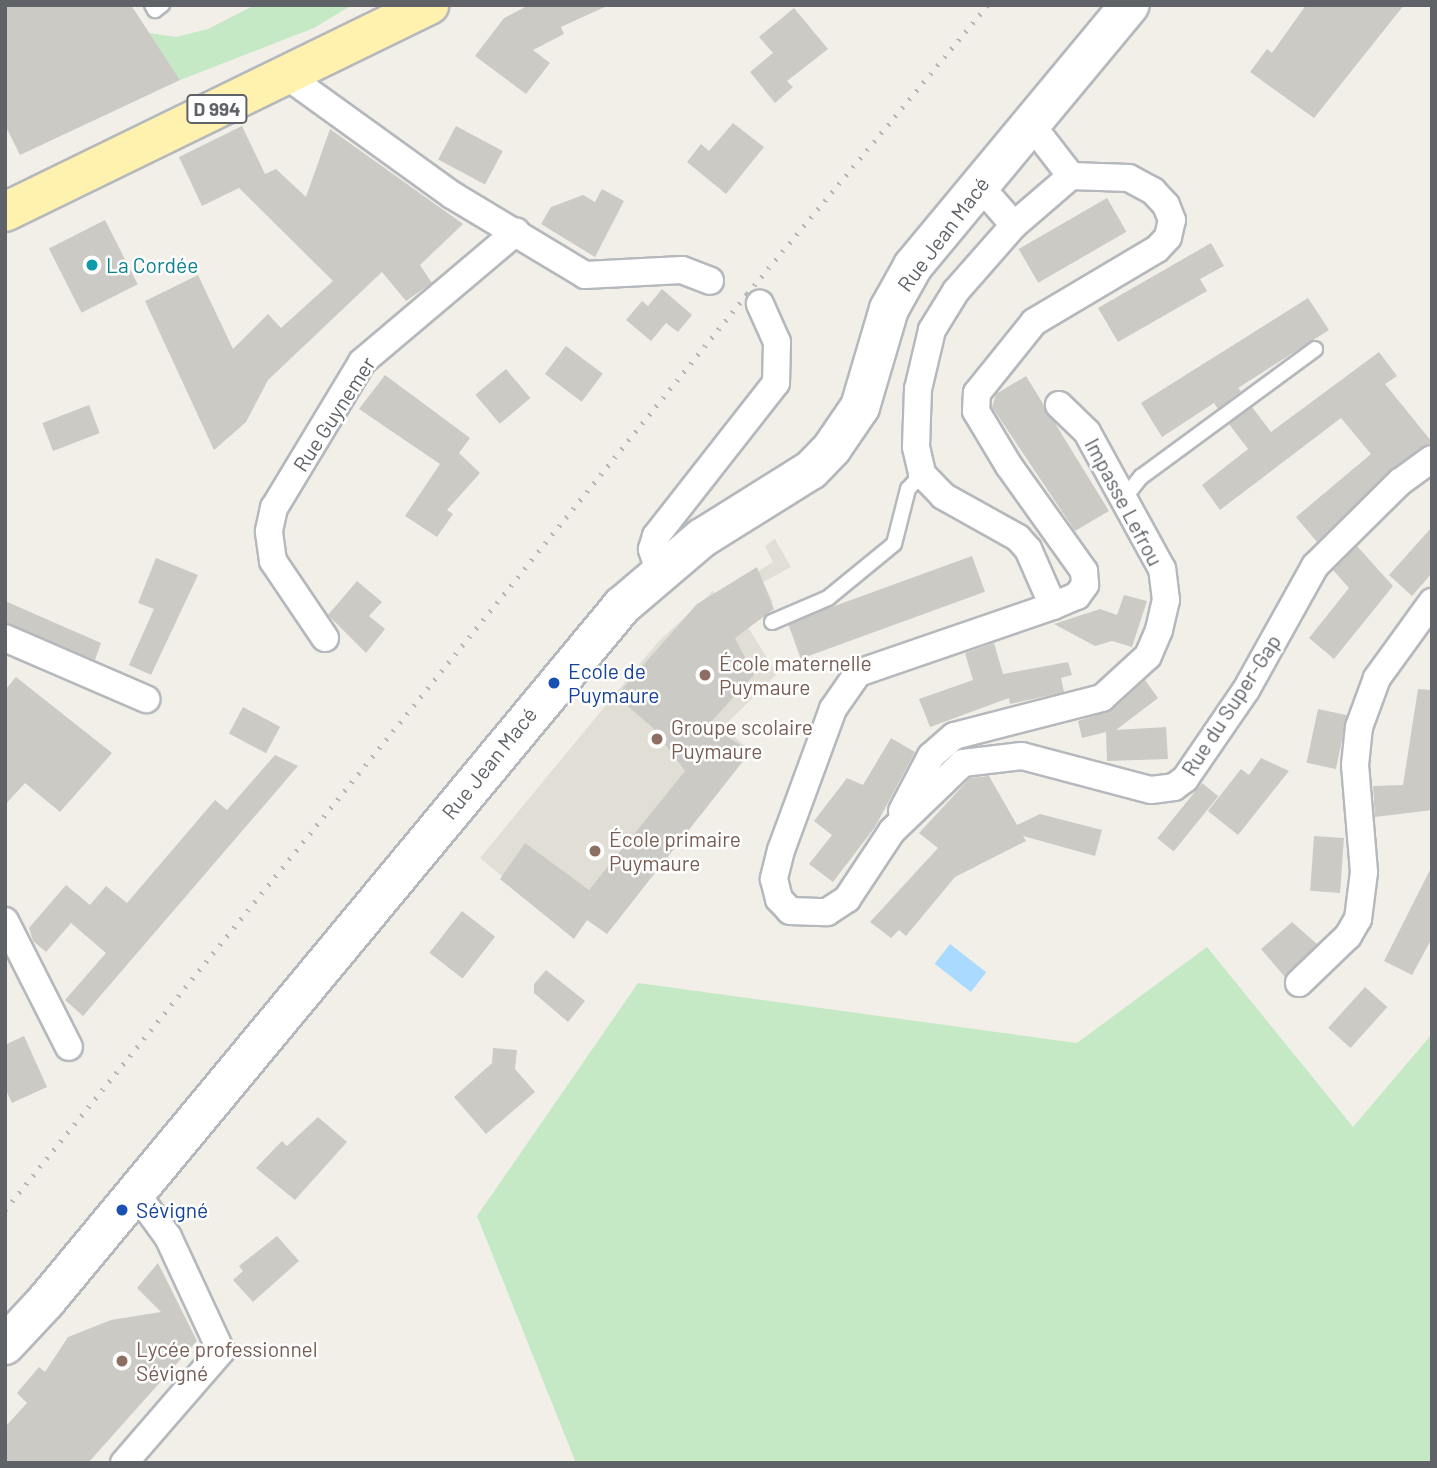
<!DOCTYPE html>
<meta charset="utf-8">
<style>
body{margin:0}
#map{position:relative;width:1437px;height:1468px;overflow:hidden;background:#f1efe8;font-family:Barlow,sans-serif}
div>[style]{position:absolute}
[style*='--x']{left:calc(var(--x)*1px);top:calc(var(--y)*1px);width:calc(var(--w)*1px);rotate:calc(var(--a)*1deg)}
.education>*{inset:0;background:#e1ded6}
.green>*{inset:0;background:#c5e8c5}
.water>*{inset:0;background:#aadaff;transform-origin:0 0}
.building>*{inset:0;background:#cccac5;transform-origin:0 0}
.roads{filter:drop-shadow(2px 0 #b5b8bc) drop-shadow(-2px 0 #b5b8bc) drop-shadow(0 2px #b5b8bc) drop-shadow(0 -2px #b5b8bc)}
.lane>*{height:14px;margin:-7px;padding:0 7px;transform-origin:7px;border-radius:7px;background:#fff}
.street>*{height:26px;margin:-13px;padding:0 13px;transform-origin:13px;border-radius:13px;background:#fff}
.secondary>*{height:38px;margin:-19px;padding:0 19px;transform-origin:19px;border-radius:19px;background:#fff}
.primary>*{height:38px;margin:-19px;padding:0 19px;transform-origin:19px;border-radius:19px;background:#fff2af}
.rail>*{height:5px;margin-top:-2.5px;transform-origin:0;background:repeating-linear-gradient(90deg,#b6b7b8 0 2px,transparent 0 11px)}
.dots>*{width:19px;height:19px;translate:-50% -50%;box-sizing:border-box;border:4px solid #fff;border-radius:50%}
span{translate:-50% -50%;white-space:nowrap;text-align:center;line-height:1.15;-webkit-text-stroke:5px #fff;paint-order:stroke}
.shield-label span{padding:2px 5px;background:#fff;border:2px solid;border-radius:5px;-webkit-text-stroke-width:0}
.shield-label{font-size:19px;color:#5f6368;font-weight:700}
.street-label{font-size:21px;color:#5f6368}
.culture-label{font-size:21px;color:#0d838f}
.left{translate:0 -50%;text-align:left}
.education-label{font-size:21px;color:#785e54}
.transit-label{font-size:21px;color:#164399}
.frame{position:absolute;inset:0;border:7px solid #5f6368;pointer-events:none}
</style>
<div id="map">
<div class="education">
<div style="clip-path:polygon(775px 539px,791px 567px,763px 582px,773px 602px,744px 621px,777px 674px,723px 727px,751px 751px,605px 931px,587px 916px,572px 934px,480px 858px,658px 642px,713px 591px,718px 597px,773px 562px,765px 546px)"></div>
</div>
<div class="green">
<div style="clip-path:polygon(255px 5px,352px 5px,314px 28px,180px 80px,149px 33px,176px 37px,208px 29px)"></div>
<div style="clip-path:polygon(1207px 947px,1353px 1127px,1432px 1034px,1432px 1463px,576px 1463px,477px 1216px,638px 983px,1077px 1043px)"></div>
</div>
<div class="water">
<div style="left:950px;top:944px;width:46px;height:25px;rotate:38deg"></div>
</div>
<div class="building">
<div style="clip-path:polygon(5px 5px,131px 5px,180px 80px,20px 155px,5px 125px)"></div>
<div style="clip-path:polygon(529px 5px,609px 5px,561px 27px,564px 34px,533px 50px,550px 63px,526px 94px,475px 56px,504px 18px)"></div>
<div style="clip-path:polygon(1306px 5px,1404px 5px,1314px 118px,1250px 72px,1267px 49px,1272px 53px)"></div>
<div style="clip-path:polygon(794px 8px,828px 49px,787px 81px,793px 87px,775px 103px,750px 72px,773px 53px,759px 37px)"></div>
<div style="clip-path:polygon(733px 123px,764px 147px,726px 194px,687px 162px,701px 144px,709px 151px)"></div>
<div style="clip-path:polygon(242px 126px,265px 174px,276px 169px,306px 197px,330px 129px,463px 224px,420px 265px,432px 283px,406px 301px,382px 272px,268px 380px,246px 422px,214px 450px,145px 301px,198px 275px,233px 349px,268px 314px,281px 328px,333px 281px,239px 188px,202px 206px,179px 157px)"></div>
<div style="left:456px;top:126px;width:53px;height:38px;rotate:28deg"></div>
<div style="clip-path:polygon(602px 189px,624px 201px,595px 257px,541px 224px,551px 207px,583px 195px,595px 202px)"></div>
<div style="left:1107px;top:198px;width:39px;height:102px;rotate:60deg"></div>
<div style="left:105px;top:220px;width:72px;height:63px;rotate:63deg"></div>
<div style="clip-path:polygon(1211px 243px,1224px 266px,1200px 279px,1207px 291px,1118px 342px,1098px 308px)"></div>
<div style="clip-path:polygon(662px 289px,692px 315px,678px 332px,666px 323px,651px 341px,626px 320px,642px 301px,648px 306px)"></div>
<div style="clip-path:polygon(1308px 298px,1329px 330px,1238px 388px,1241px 391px,1218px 409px,1214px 403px,1162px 437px,1141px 403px)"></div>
<div style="left:566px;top:346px;width:46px;height:35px;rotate:37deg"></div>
<div style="clip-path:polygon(1379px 352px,1397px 376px,1385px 384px,1432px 442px,1389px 471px,1317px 542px,1296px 517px,1371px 454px,1341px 418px,1220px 510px,1202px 485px,1248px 449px,1229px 424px,1252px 407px,1271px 432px)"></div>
<div style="left:506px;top:369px;width:38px;height:40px;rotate:50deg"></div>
<div style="clip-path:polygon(385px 375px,470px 438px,459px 453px,480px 473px,447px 510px,453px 514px,437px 537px,405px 516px,440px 464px,359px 409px)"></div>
<div style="clip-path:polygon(1026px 376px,1109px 511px,1075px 531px,992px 407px,996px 394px)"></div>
<div style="left:89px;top:405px;width:30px;height:50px;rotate:69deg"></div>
<div style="clip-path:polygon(1432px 527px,1432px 573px,1412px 596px,1389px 575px)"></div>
<div style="clip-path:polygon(1357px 546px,1393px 586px,1334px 659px,1309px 638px,1349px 588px,1333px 570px)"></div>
<div style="left:972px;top:556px;width:38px;height:196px;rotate:70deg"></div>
<div style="clip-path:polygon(156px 558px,198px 575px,151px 675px,129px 665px,154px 609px,138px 603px)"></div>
<div style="clip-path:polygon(757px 567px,774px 609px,735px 638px,754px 675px,708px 725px,751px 751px,607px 934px,587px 920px,574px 939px,500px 879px,525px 843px,589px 890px,685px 771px,653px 728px,616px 696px,697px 604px)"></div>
<div style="clip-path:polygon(357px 581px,382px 602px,369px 616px,385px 629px,366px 653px,328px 615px)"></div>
<div style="clip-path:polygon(1124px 595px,1147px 601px,1132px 647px,1112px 641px,1095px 646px,1054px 624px,1100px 609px,1117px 615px)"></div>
<div style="clip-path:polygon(5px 601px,101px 643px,95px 660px,5px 623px)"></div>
<div style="clip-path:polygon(994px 643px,1003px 674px,1068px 662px,1072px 675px,1061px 678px,1064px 692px,1010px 704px,1009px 698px,930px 727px,919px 699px,973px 680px,965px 653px)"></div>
<div style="clip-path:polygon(16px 677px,112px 753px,60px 812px,25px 783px,5px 805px,5px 690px)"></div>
<div style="clip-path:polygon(1145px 680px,1158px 698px,1116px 730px,1166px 727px,1168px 759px,1107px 761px,1106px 732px,1082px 738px,1078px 721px,1112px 710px)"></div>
<div style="clip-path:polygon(1418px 689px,1432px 690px,1432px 810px,1375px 817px,1373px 786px,1403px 785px)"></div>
<div style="left:243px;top:707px;width:42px;height:30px;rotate:28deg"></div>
<div style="left:1318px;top:709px;width:30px;height:55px;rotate:12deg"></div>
<div style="clip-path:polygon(891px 738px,915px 752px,875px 827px,833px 882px,809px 864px,832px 835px,814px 821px,847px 778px,863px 785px)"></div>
<div style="clip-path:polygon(275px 755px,298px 766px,83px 1016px,65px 1000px,106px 953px,71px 923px,46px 952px,33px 941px,29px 928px,66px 885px,90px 905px,106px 886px,127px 903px,215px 800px,227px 810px)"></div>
<div style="clip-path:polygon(1261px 758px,1289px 771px,1238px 835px,1208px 811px,1241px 769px,1249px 775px)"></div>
<div style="clip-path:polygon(989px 776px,1017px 825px,1040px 814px,1102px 830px,1095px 856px,1023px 836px,1026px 841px,955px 877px,906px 936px,899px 930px,891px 938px,870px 922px,938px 848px,919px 833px,970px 778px)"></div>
<div style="left:1202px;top:783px;width:21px;height:71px;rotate:39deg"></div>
<div style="left:1314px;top:836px;width:30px;height:55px;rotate:4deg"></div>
<div style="clip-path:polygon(1432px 866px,1432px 938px,1412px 975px,1384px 961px)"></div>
<div style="left:462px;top:911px;width:42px;height:53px;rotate:38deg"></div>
<div style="clip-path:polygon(1292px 922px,1317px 944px,1285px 977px,1261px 949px)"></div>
<div style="clip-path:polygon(546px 970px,585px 1001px,568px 1022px,534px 993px,534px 984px)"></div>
<div style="left:1365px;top:987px;width:30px;height:55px;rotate:42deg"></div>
<div style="clip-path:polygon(24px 1036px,47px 1087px,12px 1103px,5px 1088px,5px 1045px)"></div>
<div style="clip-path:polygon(493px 1048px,517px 1050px,515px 1069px,535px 1092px,486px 1134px,454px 1097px,492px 1063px)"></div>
<div style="clip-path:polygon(318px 1117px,347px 1142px,295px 1200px,256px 1168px,282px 1141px,287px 1146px)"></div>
<div style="clip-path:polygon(277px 1236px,299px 1261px,253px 1302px,233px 1280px,243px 1271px,239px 1266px)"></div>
<div style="clip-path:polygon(158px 1263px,197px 1341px,88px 1463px,5px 1463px,5px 1427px,27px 1403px,17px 1393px,39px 1367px,45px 1372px,68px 1337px,111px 1320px,161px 1312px,137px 1288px)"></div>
</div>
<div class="roads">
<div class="lane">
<div style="--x:152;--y:5;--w:6;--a:59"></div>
<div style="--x:155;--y:10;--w:9;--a:-36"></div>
<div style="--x:1122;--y:501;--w:31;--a:-52"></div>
<div style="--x:1141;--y:477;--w:216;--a:-36.3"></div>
<div style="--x:772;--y:622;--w:61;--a:-23.2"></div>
<div style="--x:828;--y:598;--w:85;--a:-39.3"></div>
<div style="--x:894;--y:544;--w:57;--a:-75.7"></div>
<div style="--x:908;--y:489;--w:21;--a:-47"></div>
</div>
<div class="street">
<div style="--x:287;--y:76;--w:203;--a:35.8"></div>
<div style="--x:452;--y:195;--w:155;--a:31"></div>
<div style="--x:585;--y:275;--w:97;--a:-3"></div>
<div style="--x:682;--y:270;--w:30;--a:21"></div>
<div style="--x:1030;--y:123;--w:67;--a:52.3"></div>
<div style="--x:1071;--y:176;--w:75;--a:139.3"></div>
<div style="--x:1014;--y:225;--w:88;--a:131.3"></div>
<div style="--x:956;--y:291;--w:46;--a:121.6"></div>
<div style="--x:932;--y:330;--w:61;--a:103.3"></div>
<div style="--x:918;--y:389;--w:58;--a:92"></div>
<div style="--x:916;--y:447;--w:28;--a:77"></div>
<div style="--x:922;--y:474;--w:30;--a:46"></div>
<div style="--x:943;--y:496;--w:86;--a:29.2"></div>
<div style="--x:1018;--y:538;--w:15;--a:48"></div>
<div style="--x:1028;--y:549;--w:62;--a:66.3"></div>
<div style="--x:1053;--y:606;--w:206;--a:161"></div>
<div style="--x:858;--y:673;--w:44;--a:124.8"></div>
<div style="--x:833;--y:709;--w:150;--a:110.2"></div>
<div style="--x:781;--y:850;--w:30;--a:104"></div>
<div style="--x:774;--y:879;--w:21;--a:76"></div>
<div style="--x:779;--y:899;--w:16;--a:47"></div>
<div style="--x:790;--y:911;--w:37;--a:2"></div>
<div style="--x:827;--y:912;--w:24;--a:-33"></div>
<div style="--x:847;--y:899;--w:82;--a:-56.5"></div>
<div style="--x:892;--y:831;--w:98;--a:-43.8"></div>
<div style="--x:963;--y:763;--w:59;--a:-6.8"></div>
<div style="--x:1022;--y:756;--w:133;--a:14.8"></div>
<div style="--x:1151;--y:790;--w:23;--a:-7"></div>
<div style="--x:1174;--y:787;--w:14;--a:-36"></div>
<div style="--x:1185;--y:779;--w:108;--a:-55.6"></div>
<div style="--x:1246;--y:690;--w:142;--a:-60.9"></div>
<div style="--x:1315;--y:566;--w:120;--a:-44.7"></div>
<div style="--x:1400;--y:482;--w:39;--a:-36"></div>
<div style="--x:979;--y:185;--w:53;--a:48.8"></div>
<div style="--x:659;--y:571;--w:23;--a:-108"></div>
<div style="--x:652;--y:549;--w:14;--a:-73"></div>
<div style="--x:656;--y:536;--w:194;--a:-51.9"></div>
<div style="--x:776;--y:383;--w:41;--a:-88.6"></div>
<div style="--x:777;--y:342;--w:42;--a:-114.1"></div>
<div style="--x:1053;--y:606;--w:26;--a:-23"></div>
<div style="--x:1077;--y:596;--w:14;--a:-54"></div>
<div style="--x:1085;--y:585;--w:14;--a:-94"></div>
<div style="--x:1084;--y:571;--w:129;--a:-125.5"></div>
<div style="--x:1009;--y:466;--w:64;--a:-121"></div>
<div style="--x:976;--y:411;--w:18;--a:-87"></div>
<div style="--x:977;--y:393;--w:91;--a:-51.2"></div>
<div style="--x:1034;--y:322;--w:143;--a:-30.7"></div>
<div style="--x:1157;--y:249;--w:16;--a:-47"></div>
<div style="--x:1168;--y:237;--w:17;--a:-77"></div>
<div style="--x:1172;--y:220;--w:16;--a:-112"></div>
<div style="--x:1166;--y:205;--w:19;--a:-133"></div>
<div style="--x:1153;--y:191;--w:27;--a:-152"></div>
<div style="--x:1129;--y:178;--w:58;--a:-178"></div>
<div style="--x:5;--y:638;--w:154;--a:23.4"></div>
<div style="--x:325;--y:638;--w:93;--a:-124"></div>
<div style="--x:273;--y:561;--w:30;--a:-98"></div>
<div style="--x:269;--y:531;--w:24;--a:-78"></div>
<div style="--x:274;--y:508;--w:170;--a:-58.9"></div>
<div style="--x:362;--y:362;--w:202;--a:-40.2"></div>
<div style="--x:902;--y:811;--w:62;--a:-62.2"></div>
<div style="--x:931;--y:756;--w:30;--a:-41"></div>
<div style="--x:954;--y:736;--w:153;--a:-14.4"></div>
<div style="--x:1102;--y:698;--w:62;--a:-42.4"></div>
<div style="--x:1148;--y:656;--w:28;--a:-67"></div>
<div style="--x:1159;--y:630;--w:31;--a:-77"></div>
<div style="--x:1166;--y:600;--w:31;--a:-97"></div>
<div style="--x:1162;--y:569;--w:156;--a:-118.7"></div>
<div style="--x:1087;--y:432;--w:39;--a:-136"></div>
<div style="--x:5;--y:921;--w:141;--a:63.1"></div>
<div style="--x:1299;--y:983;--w:68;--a:-43.8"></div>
<div style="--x:1348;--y:936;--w:20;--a:-60"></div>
<div style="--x:1358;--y:919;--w:47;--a:-82.7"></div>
<div style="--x:1364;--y:872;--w:107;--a:-94.8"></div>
<div style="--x:1355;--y:765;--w:38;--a:-84"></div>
<div style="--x:1359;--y:727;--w:52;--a:-69.8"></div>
<div style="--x:1377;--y:678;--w:94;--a:-54.1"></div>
<div style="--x:124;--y:1463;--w:148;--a:-49.1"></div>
<div style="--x:221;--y:1351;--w:126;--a:-114.9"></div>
<div style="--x:168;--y:1237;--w:54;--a:-126"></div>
</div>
<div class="secondary">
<div style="--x:5;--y:1345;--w:60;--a:-47"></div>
<div style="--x:46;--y:1301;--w:903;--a:-50.35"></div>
<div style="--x:622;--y:606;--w:105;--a:-40.4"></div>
<div style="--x:702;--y:538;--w:128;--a:-32"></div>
<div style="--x:811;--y:470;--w:30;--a:-46"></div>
<div style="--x:832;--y:448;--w:50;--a:-55.7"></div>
<div style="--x:860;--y:407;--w:102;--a:-73.5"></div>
<div style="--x:889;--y:309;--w:49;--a:-60.8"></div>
<div style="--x:913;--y:266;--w:339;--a:-50.3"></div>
</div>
<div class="primary">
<div style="--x:5;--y:212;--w:472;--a:-26"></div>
</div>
</div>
<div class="rail">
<div style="--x:5;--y:1210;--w:1179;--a:-50.99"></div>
<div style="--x:747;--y:294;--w:376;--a:-50.2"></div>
</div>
<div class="dots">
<div style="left:92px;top:265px;background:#0f9aa8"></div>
<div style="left:705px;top:675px;background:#8d6e63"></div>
<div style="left:554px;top:683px;background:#1a4fb4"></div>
<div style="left:657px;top:739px;background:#8d6e63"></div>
<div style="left:595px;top:851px;background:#8d6e63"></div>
<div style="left:122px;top:1210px;background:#1a4fb4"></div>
<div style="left:122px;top:1361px;background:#8d6e63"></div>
</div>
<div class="shield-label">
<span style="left:217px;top:109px">D 994</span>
</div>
<div class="street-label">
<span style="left:943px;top:234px;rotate:-53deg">Rue Jean Macé</span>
<span style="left:334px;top:414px;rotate:-57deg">Rue Guynemer</span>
<span style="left:1124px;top:502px;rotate:62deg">Impasse Lefrou</span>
<span style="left:1231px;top:705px;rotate:-57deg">Rue du Super-Gap</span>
<span style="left:489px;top:763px;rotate:-51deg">Rue Jean Macé</span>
</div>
<div class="culture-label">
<span class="left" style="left:106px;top:265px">La Cordée</span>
</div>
<div class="education-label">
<span class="left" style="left:719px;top:675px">École maternelle<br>Puymaure</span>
<span class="left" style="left:671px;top:739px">Groupe scolaire<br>Puymaure</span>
<span class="left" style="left:609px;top:851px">École primaire<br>Puymaure</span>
<span class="left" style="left:136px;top:1361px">Lycée professionnel<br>Sévigné</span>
</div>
<div class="transit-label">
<span class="left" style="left:568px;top:683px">Ecole de<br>Puymaure</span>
<span class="left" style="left:136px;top:1210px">Sévigné</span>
</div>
<div class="frame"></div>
</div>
